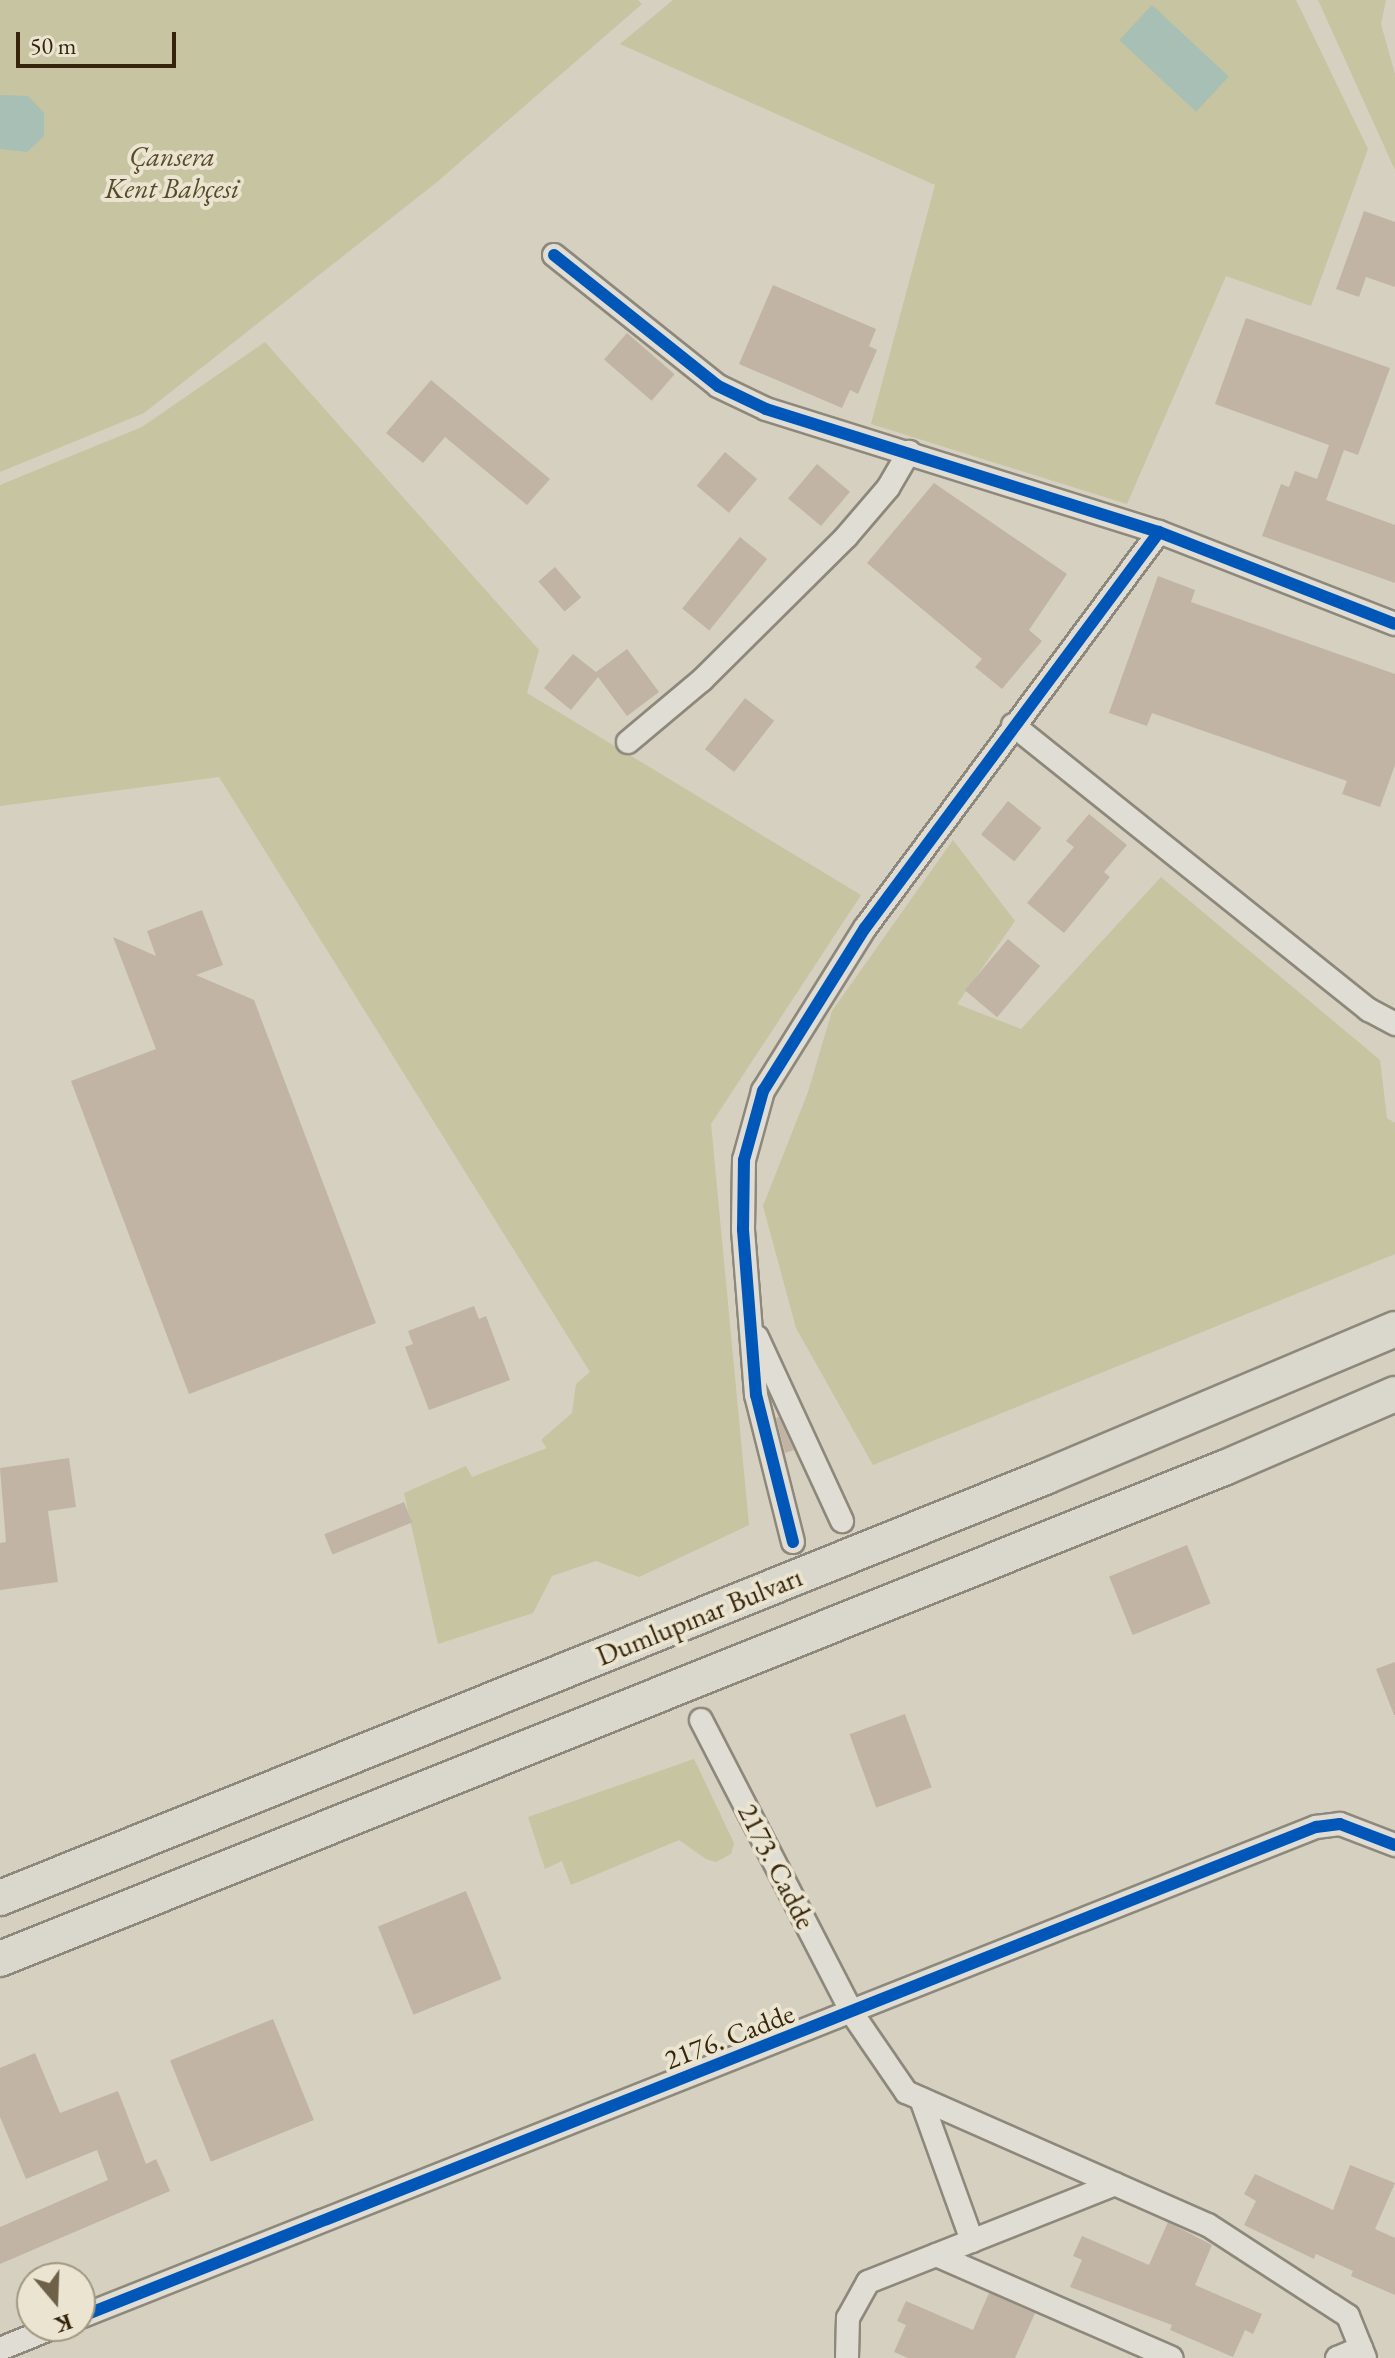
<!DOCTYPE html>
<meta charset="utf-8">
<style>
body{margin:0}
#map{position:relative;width:1395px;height:2358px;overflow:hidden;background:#d5d0bf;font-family:"EB Garamond",serif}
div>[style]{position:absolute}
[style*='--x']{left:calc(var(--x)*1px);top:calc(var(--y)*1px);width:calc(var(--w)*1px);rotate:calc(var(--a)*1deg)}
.green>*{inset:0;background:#c6c4a1}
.water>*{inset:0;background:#a7bfb5;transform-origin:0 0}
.building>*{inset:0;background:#c2b4a5;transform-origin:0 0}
.roads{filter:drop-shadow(2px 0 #8d887b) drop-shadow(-2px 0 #8d887b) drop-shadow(0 2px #8d887b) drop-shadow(0 -2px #8d887b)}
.minor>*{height:22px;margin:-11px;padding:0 11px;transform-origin:11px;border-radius:11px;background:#e0ddd4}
.highway>*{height:34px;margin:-17px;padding:0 17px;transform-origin:17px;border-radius:17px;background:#dad7cd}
.cycleway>*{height:12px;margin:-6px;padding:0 6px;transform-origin:6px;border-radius:6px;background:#0057b8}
span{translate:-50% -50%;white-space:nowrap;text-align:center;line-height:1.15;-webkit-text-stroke:8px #eae4d0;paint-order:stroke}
.park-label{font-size:28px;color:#574a2a;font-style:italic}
.street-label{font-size:28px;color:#36250b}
.north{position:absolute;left:16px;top:2262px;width:80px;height:80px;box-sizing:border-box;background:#eae4d0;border:2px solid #a29881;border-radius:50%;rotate:161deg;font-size:22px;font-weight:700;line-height:32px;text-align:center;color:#36250b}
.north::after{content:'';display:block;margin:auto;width:28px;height:36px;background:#6e614a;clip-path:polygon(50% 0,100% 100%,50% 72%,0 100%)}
.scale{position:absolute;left:16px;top:32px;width:160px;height:36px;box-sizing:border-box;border:4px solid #36250b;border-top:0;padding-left:10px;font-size:24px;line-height:28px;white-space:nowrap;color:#36250b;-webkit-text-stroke:6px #eae4d0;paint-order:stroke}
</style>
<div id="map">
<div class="green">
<div style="clip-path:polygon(0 0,638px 0,642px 4px,437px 182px,144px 413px,0 472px)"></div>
<div style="clip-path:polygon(673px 0,1296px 0,1368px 149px,1311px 306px,1226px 276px,1127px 504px,871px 424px,935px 185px,620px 44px)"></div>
<div style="clip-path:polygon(1318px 0,1386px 0,1381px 24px,1395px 74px,1395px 170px)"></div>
<div style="clip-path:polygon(265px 342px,539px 650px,527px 693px,861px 895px,711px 1124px,749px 1525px,639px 1577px,596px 1561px,552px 1576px,533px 1613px,438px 1644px,404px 1493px,466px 1466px,472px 1477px,547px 1448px,541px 1440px,572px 1413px,576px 1384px,590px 1372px,219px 777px,0 806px,0 485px,142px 427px)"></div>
<div style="clip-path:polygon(953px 840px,1015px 921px,957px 1004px,1021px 1029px,1161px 877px,1380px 1060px,1387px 1118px,1395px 1123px,1395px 1254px,873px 1465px,796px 1328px,763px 1206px,808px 1092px,832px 1011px)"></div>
<div style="clip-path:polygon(694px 1759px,734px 1843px,731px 1854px,716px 1862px,706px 1859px,679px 1840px,571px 1885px,562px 1861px,545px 1869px,528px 1817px)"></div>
</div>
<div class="water">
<div style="left:1152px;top:5px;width:105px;height:48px;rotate:43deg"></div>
<div style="clip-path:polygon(0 95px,28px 96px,44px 113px,44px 136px,27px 152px,0 149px)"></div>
</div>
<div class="building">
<div style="clip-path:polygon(1364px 211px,1395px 222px,1395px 287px,1366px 277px,1359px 297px,1336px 289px)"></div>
<div style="clip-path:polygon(773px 285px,876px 329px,869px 346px,877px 350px,858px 394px,850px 390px,842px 408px,739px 364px)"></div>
<div style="clip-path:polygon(1246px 318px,1390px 368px,1358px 455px,1344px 450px,1326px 500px,1395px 525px,1395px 583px,1262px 536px,1281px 484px,1289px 487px,1295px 471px,1317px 479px,1329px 445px,1215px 404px)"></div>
<div style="left:627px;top:333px;width:63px;height:35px;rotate:41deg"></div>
<div style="clip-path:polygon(431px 380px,550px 479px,527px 505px,445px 437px,423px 463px,386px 433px)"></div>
<div style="left:725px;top:452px;width:42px;height:44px;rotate:40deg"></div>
<div style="left:817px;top:464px;width:43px;height:45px;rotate:40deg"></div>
<div style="clip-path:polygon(934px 483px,1067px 574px,1029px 630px,1042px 641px,1002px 689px,975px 667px,982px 659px,867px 563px)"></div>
<div style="left:740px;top:537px;width:35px;height:92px;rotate:39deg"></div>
<div style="left:555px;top:567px;width:40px;height:22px;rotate:49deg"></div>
<div style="clip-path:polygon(1158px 576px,1195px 590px,1191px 602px,1395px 674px,1395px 765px,1380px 807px,1342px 794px,1347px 781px,1152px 713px,1147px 726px,1109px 713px)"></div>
<div style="clip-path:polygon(627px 649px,659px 692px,627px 716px,598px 677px,571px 710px,544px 688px,573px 654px,596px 672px)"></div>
<div style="left:745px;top:698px;width:37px;height:65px;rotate:38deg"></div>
<div style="left:1008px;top:801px;width:43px;height:43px;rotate:39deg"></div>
<div style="clip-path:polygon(1089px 814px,1127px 845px,1104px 872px,1110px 877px,1064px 933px,1027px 903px,1074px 847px,1066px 841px)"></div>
<div style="clip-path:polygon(202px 910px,223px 965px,196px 975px,254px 1000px,376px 1323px,189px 1394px,71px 1081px,156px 1049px,113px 937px,156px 956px,147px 931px)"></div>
<div style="left:1008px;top:939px;width:42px;height:67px;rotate:40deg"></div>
<div style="clip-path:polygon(474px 1306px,479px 1319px,486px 1316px,510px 1380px,429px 1410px,405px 1347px,413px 1344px,408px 1331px)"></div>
<div style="clip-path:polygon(779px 1417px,794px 1450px,785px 1453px,776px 1418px)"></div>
<div style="clip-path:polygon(69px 1458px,76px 1507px,48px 1511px,58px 1582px,0 1590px,0 1543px,6px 1542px,0 1468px)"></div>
<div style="left:404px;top:1502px;width:22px;height:86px;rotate:68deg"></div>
<div style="left:1187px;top:1545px;width:63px;height:84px;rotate:68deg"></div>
<div style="clip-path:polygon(1395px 1662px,1395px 1715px,1394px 1715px,1376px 1669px)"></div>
<div style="left:905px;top:1714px;width:78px;height:59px;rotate:70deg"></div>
<div style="left:466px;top:1891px;width:95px;height:95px;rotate:68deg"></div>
<div style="left:273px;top:2019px;width:109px;height:111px;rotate:68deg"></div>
<div style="clip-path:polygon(35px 2053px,60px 2113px,118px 2091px,146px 2164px,156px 2159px,170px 2191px,0 2264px,0 2227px,108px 2180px,97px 2150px,26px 2179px,0 2117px,0 2068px)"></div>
<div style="clip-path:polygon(1350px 2165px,1395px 2183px,1375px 2229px,1395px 2238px,1395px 2295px,1351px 2276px,1353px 2271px,1316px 2254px,1314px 2259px,1244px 2225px,1256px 2201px,1244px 2194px,1255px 2174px,1333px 2210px)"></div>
<div style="clip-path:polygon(1168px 2222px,1212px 2245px,1195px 2285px,1262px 2314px,1253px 2334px,1245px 2330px,1233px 2357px,1170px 2330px,1172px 2325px,1070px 2287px,1082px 2260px,1073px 2256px,1082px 2236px,1149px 2265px)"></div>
<div style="clip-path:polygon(989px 2293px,1035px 2313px,1015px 2358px,908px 2358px,894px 2352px,906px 2325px,897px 2321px,906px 2301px,973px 2330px)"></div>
</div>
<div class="roads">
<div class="minor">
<div style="--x:554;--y:255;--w:210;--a:38.6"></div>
<div style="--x:718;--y:386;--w:53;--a:25.6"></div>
<div style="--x:766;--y:409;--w:412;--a:17.4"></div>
<div style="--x:1159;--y:532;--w:253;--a:21.3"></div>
<div style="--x:1013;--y:725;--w:456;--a:38.7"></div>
<div style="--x:1369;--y:1010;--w:30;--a:28"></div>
<div style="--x:628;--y:742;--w:97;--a:-40"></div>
<div style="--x:702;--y:680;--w:203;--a:-44.8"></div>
<div style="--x:846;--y:537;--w:65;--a:-49.4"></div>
<div style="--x:888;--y:488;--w:42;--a:-59.7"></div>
<div style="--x:757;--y:1337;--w:203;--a:65.2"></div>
<div style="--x:793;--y:1542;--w:152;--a:-104.1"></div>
<div style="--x:756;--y:1395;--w:166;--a:-94.5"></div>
<div style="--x:743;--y:1230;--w:70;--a:-89.2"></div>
<div style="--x:744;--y:1160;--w:72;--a:-74.6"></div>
<div style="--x:763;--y:1091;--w:192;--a:-58"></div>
<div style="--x:865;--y:928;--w:493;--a:-53.4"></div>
<div style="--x:701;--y:1720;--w:330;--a:62.7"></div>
<div style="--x:852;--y:2013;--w:96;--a:55.6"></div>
<div style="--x:906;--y:2092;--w:330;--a:23.8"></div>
<div style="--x:1208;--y:2225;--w:167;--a:33"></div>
<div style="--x:1348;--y:2316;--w:45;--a:68"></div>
<div style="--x:921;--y:2099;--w:151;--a:70.2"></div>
<div style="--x:936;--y:2255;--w:257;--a:23.6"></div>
<div style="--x:80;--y:2317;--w:1330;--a:-21.63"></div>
<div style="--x:1316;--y:1827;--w:24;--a:-7"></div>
<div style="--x:1340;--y:1824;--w:59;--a:20.9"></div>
<div style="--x:0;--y:2349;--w:61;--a:-22"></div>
<div style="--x:847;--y:2358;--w:40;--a:-88.6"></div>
<div style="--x:848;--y:2318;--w:41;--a:-60.9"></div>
<div style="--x:868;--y:2282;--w:266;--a:-21.6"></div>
<div style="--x:1337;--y:2358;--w:26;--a:-23"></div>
</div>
<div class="highway">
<div style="--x:0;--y:1898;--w:1127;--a:-21.94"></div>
<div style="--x:1045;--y:1477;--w:380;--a:-22.9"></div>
<div style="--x:0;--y:1959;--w:1319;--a:-21.86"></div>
<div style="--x:1224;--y:1468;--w:186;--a:-23.4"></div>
</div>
</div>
<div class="cycleway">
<div style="--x:554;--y:255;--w:210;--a:38.6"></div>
<div style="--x:718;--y:386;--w:53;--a:25.6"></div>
<div style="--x:766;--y:409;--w:412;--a:17.4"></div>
<div style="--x:1159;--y:532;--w:253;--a:21.3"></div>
<div style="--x:793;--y:1542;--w:152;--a:-104.1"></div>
<div style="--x:756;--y:1395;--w:166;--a:-94.5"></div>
<div style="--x:743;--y:1230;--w:70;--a:-89.2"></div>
<div style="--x:744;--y:1160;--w:72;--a:-74.6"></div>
<div style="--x:763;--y:1091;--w:192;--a:-58"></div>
<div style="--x:865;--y:928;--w:493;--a:-53.4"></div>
<div style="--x:80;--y:2317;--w:1330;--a:-21.63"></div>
<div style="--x:1316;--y:1827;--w:24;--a:-7"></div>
<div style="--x:1340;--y:1824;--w:59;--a:20.9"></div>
</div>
<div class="park-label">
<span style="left:172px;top:172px">Çansera<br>Kent Bahçesi</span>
</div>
<div class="street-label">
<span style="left:699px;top:1616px;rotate:-22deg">Dumlupınar Bulvarı</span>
<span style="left:777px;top:1866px;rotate:63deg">2173. Cadde</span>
<span style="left:729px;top:2036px;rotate:-21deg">2176. Cadde</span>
</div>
<div class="north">K</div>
<div class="scale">50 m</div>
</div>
